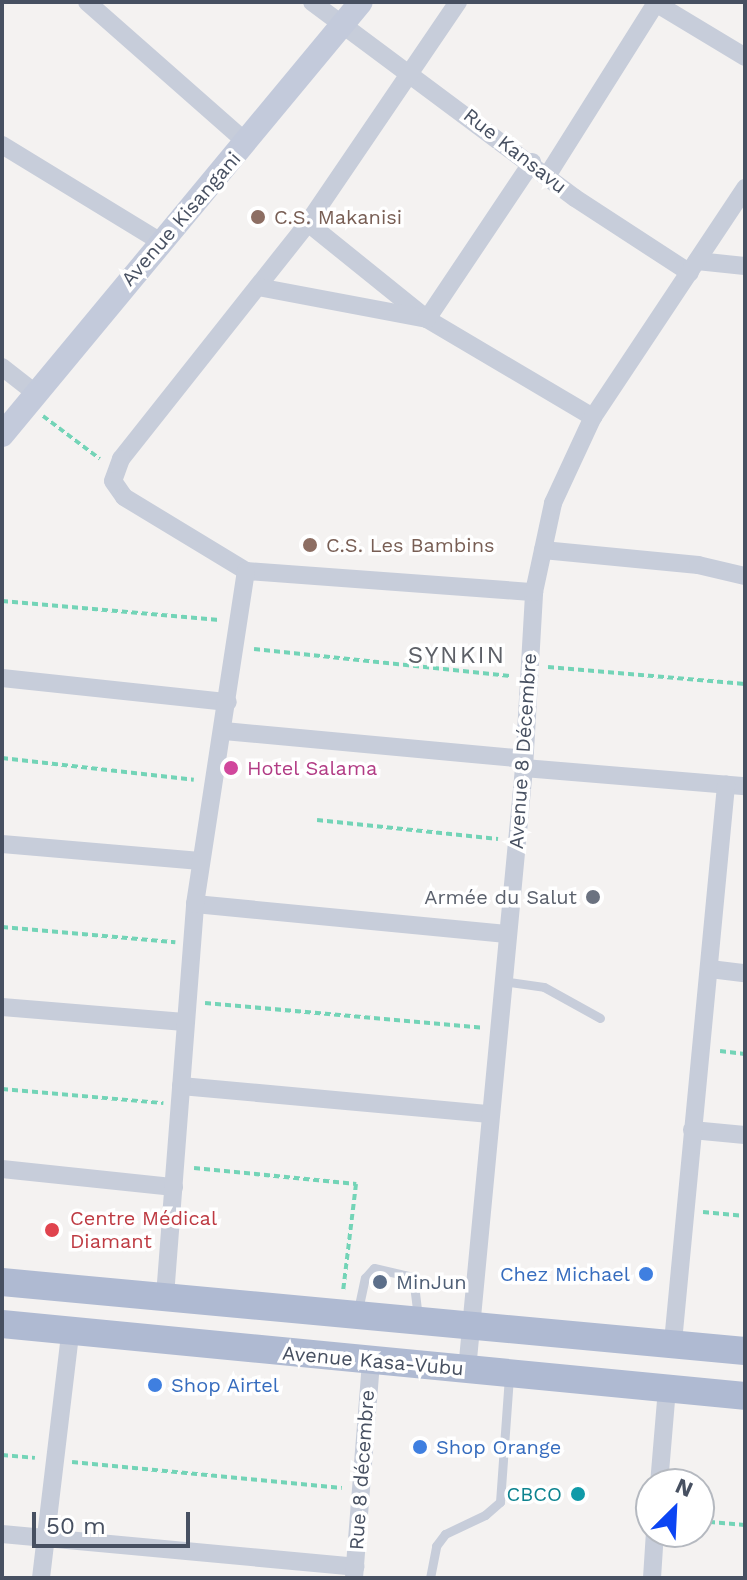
<!DOCTYPE html>
<meta charset="utf-8">
<style>
body{margin:0}
#map{position:relative;width:747px;height:1580px;overflow:hidden;background:#f4f2f1;font-family:"Work Sans",sans-serif}
div>[style]{position:absolute}
[style*='--x']{left:calc(var(--x)*1px);top:calc(var(--y)*1px);width:calc(var(--w)*1px);rotate:calc(var(--a)*1deg)}
.path>*{height:4px;margin-top:-2px;transform-origin:0;background:repeating-linear-gradient(90deg,#73d4b7 0 6px,transparent 0 10px)}
.lane>*{height:9px;margin:-4.5px;padding:0 4.5px;transform-origin:4.5px;border-radius:4.5px;background:#c7cdda}
.street>*{height:18px;margin:-9px;padding:0 9px;transform-origin:9px;border-radius:9px;background:#c7cdda}
.secondary>*{height:24px;margin:-12px;padding:0 12px;transform-origin:12px;border-radius:12px;background:#c3cadb}
.primary>*{height:28px;margin:-14px;padding:0 14px;transform-origin:14px;border-radius:14px;background:#afbad2}
.dots>*{width:22px;height:22px;translate:-50% -50%;box-sizing:border-box;border:4px solid #fff;border-radius:50%}
span{translate:-50% -50%;white-space:nowrap;text-align:center;line-height:1.15;-webkit-text-stroke:7px #fff;paint-order:stroke}
.street-label{font-size:20px;color:#475061}
.education-label{font-size:20px;color:#785e54}
.left{translate:0 -50%;text-align:left}
.hotel-label{font-size:20px;color:#b23c85}
.worship-label{font-size:20px;color:#5b616d}
.right{translate:-100% -50%;text-align:right}
.health-label{font-size:20px;color:#be3a42}
.shop-label{font-size:20px;color:#366cbe}
.service-label{font-size:20px;color:#4e5e75}
.culture-label{font-size:20px;color:#0d838f}
.quarter-label{font-size:24px;color:#5d6067;letter-spacing:2px}
.frame{position:absolute;inset:0;border:4px solid #475061;pointer-events:none}
.north{position:absolute;left:635px;top:1468px;width:80px;height:80px;box-sizing:border-box;background:#fff;border:2px solid #b5b9c0;border-radius:50%;rotate:24deg;font-size:22px;font-weight:700;line-height:32px;text-align:center;color:#475061}
.north::after{content:'';display:block;margin:auto;width:28px;height:36px;background:#0c45f3;clip-path:polygon(50% 0,100% 100%,50% 72%,0 100%)}
.scale{position:absolute;left:32px;top:1512px;width:158px;height:36px;box-sizing:border-box;border:4px solid #475061;border-top:0;padding-left:10px;font-size:24px;line-height:28px;white-space:nowrap;color:#475061;-webkit-text-stroke:6px #fff;paint-order:stroke}
</style>
<div id="map">
<div class="path">
<div style="--x:43;--y:416;--w:71;--a:37"></div>
<div style="--x:2;--y:601;--w:218;--a:5"></div>
<div style="--x:254;--y:649;--w:259;--a:6"></div>
<div style="--x:548;--y:667;--w:198;--a:4.9"></div>
<div style="--x:2;--y:758;--w:193;--a:6.5"></div>
<div style="--x:317;--y:820;--w:182;--a:6"></div>
<div style="--x:2;--y:927;--w:174;--a:5"></div>
<div style="--x:205;--y:1003;--w:279;--a:5.1"></div>
<div style="--x:720;--y:1051;--w:25;--a:7"></div>
<div style="--x:2;--y:1089;--w:162;--a:5"></div>
<div style="--x:194;--y:1168;--w:163;--a:5.6"></div>
<div style="--x:356;--y:1184;--w:109;--a:96.9"></div>
<div style="--x:703;--y:1212;--w:42;--a:5.4"></div>
<div style="--x:2;--y:1455;--w:33;--a:5"></div>
<div style="--x:72;--y:1462;--w:271;--a:5.5"></div>
<div style="--x:699;--y:1521;--w:46;--a:5"></div>
</div>
<div class="lane">
<div style="--x:502;--y:981;--w:42;--a:8.1"></div>
<div style="--x:544;--y:987;--w:64;--a:29"></div>
<div style="--x:358;--y:1310;--w:33;--a:-78"></div>
<div style="--x:365;--y:1278;--w:13;--a:-48"></div>
<div style="--x:374;--y:1268;--w:40;--a:13"></div>
<div style="--x:413;--y:1277;--w:40;--a:82.9"></div>
<div style="--x:430;--y:1578;--w:33;--a:-79"></div>
<div style="--x:436;--y:1546;--w:15;--a:-53"></div>
<div style="--x:445;--y:1534;--w:44;--a:-25.4"></div>
<div style="--x:485;--y:1515;--w:20;--a:-41"></div>
<div style="--x:500;--y:1502;--w:125;--a:-85.9"></div>
</div>
<div class="street">
<div style="--x:87;--y:2;--w:213;--a:41.4"></div>
<div style="--x:312;--y:2;--w:328;--a:36.7"></div>
<div style="--x:575;--y:198;--w:137;--a:33.1"></div>
<div style="--x:458;--y:2;--w:267;--a:124.2"></div>
<div style="--x:308;--y:223;--w:301;--a:128.4"></div>
<div style="--x:121;--y:459;--w:23;--a:110"></div>
<div style="--x:113;--y:481;--w:19;--a:55"></div>
<div style="--x:124;--y:497;--w:143;--a:31.2"></div>
<div style="--x:246;--y:571;--w:289;--a:4.2"></div>
<div style="--x:654;--y:2;--w:106;--a:31.1"></div>
<div style="--x:2;--y:145;--w:186;--a:31.4"></div>
<div style="--x:547;--y:176;--w:204;--a:-57.8"></div>
<div style="--x:308;--y:223;--w:153;--a:38.9"></div>
<div style="--x:427;--y:319;--w:193;--a:30.6"></div>
<div style="--x:697;--y:261;--w:48;--a:5.9"></div>
<div style="--x:258;--y:287;--w:172;--a:10.7"></div>
<div style="--x:427;--y:319;--w:189;--a:-56.2"></div>
<div style="--x:2;--y:367;--w:41;--a:38"></div>
<div style="--x:543;--y:550;--w:156;--a:5.5"></div>
<div style="--x:698;--y:565;--w:48;--a:13.2"></div>
<div style="--x:2;--y:678;--w:227;--a:6.1"></div>
<div style="--x:224;--y:731;--w:301;--a:5.3"></div>
<div style="--x:524;--y:768;--w:222;--a:4.7"></div>
<div style="--x:2;--y:844;--w:199;--a:4.9"></div>
<div style="--x:195;--y:904;--w:313;--a:5.5"></div>
<div style="--x:710;--y:969;--w:35;--a:7"></div>
<div style="--x:2;--y:1007;--w:183;--a:4.7"></div>
<div style="--x:181;--y:1086;--w:310;--a:5.2"></div>
<div style="--x:692;--y:1130;--w:53;--a:5.4"></div>
<div style="--x:2;--y:1169;--w:173;--a:6"></div>
<div style="--x:165;--y:1296;--w:393;--a:-85.6"></div>
<div style="--x:195;--y:904;--w:337;--a:-81.3"></div>
<div style="--x:673;--y:1342;--w:560;--a:-84.56"></div>
<div style="--x:467;--y:1370;--w:605;--a:-84.59"></div>
<div style="--x:524;--y:768;--w:176;--a:-86.7"></div>
<div style="--x:534;--y:592;--w:91;--a:-77.9"></div>
<div style="--x:553;--y:503;--w:95;--a:-65.1"></div>
<div style="--x:593;--y:417;--w:275;--a:-56.4"></div>
<div style="--x:659;--y:1484;--w:95;--a:-85.2"></div>
<div style="--x:2;--y:1534;--w:355;--a:5.3"></div>
<div style="--x:41;--y:1578;--w:247;--a:-83.2"></div>
<div style="--x:354;--y:1578;--w:218;--a:-85.5"></div>
<div style="--x:652;--y:1578;--w:46;--a:-86.3"></div>
</div>
<div class="secondary">
<div style="--x:2;--y:435;--w:562;--a:-50.34"></div>
</div>
<div class="primary">
<div style="--x:2;--y:1282;--w:746;--a:5.31"></div>
<div style="--x:2;--y:1324;--w:746;--a:5.53"></div>
</div>
<div class="dots">
<div style="left:258px;top:217px;background:#8d6e63"></div>
<div style="left:310px;top:545px;background:#8d6e63"></div>
<div style="left:231px;top:768px;background:#d1479c"></div>
<div style="left:593px;top:897px;background:#6b7280"></div>
<div style="left:52px;top:1230px;background:#e0444e"></div>
<div style="left:646px;top:1274px;background:#3f7fe0"></div>
<div style="left:380px;top:1282px;background:#5c6f8a"></div>
<div style="left:155px;top:1385px;background:#3f7fe0"></div>
<div style="left:420px;top:1447px;background:#3f7fe0"></div>
<div style="left:578px;top:1494px;background:#0f9aa8"></div>
</div>
<div class="street-label">
<span style="left:515px;top:151px;rotate:38deg">Rue Kansavu</span>
<span style="left:181px;top:219px;rotate:-49deg">Avenue Kisangani</span>
<span style="left:523px;top:751px;rotate:-86deg">Avenue 8 Décembre</span>
<span style="left:373px;top:1361px;rotate:5deg">Avenue Kasa-Vubu</span>
<span style="left:362px;top:1470px;rotate:-86deg">Rue 8 décembre</span>
</div>
<div class="education-label">
<span class="left" style="left:274px;top:217px">C.S. Makanisi</span>
<span class="left" style="left:326px;top:545px">C.S. Les Bambins</span>
</div>
<div class="hotel-label">
<span class="left" style="left:247px;top:768px">Hotel Salama</span>
</div>
<div class="worship-label">
<span class="right" style="left:577px;top:897px">Armée du Salut</span>
</div>
<div class="health-label">
<span class="left" style="left:70px;top:1230px">Centre Médical<br>Diamant</span>
</div>
<div class="shop-label">
<span class="right" style="left:630px;top:1274px">Chez Michael</span>
<span class="left" style="left:171px;top:1385px">Shop Airtel</span>
<span class="left" style="left:436px;top:1447px">Shop Orange</span>
</div>
<div class="service-label">
<span class="left" style="left:396px;top:1282px">MinJun</span>
</div>
<div class="culture-label">
<span class="right" style="left:562px;top:1494px">CBCO</span>
</div>
<div class="quarter-label">
<span style="left:457px;top:656px">SYNKIN</span>
</div>
<div class="frame"></div>
<div class="north">N</div>
<div class="scale">50 m</div>
</div>
